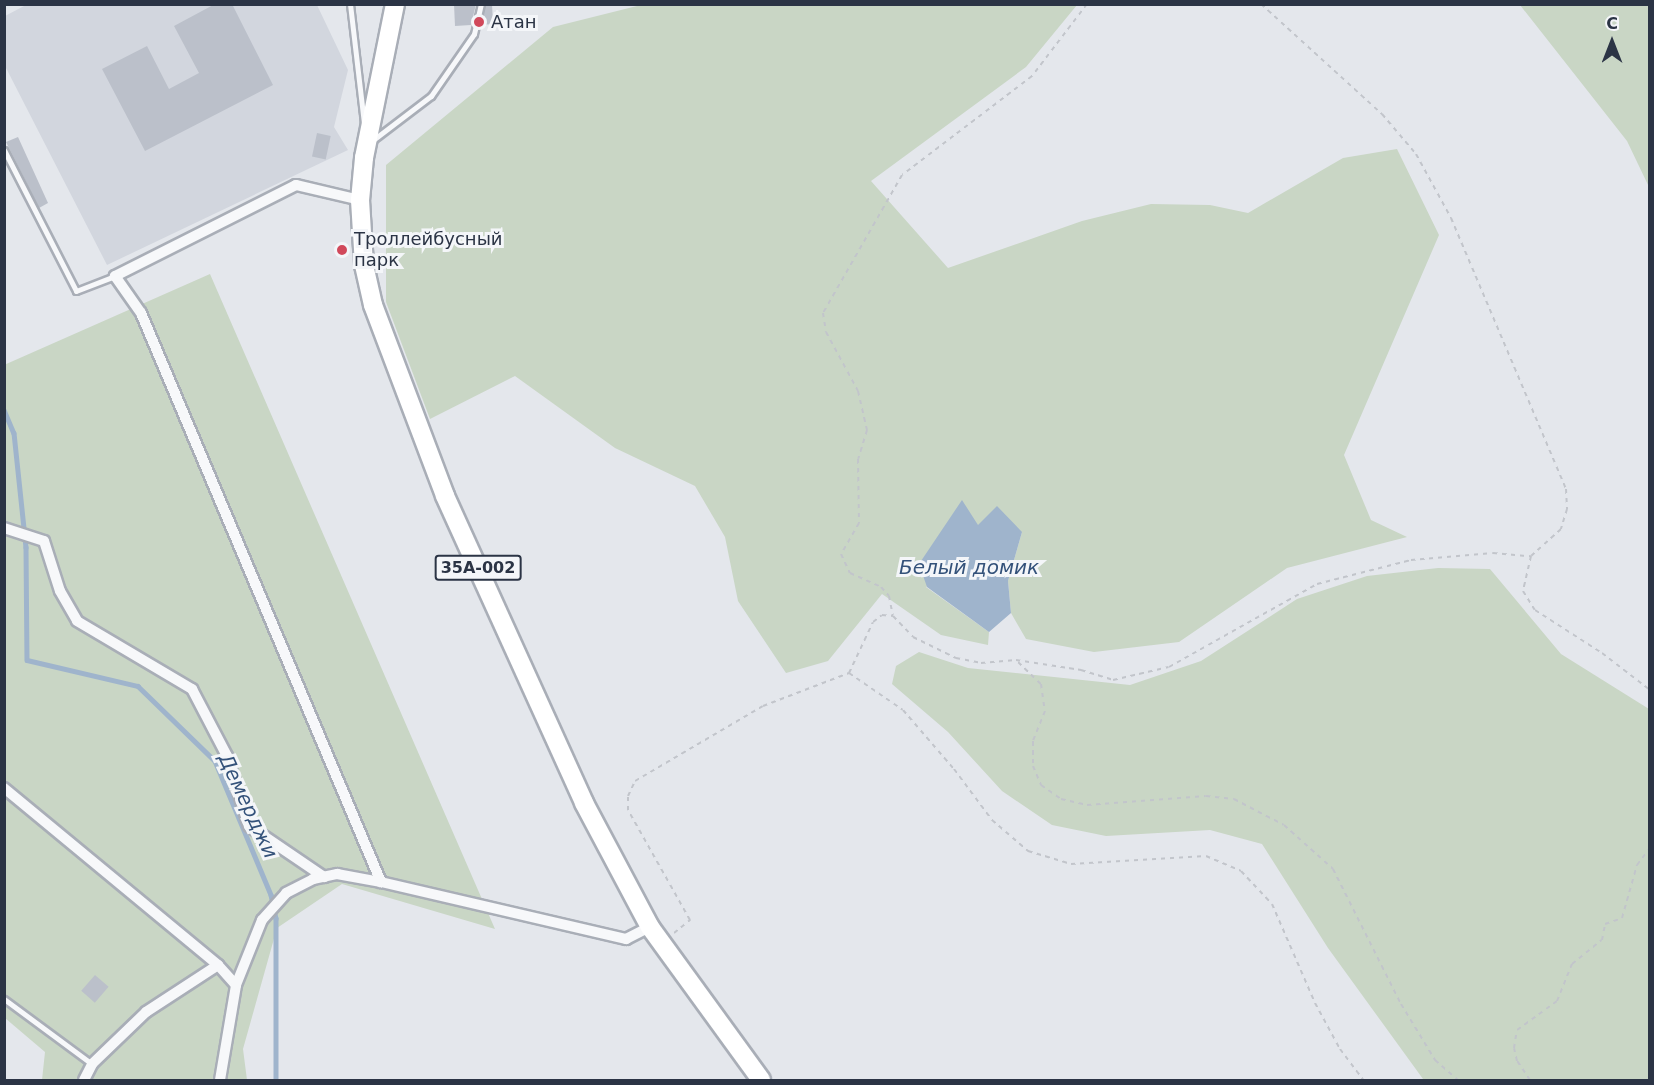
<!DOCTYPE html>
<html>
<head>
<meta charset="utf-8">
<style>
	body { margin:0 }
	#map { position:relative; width:1654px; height:1085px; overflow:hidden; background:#e4e7ec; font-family:"DejaVu Sans",sans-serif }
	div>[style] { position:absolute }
	.built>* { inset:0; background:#d2d6de }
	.green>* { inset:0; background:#c9d6c5 }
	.water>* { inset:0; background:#9fb4cc }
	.stream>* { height:4.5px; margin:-2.25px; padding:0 2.25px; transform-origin:2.25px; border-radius:2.25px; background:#9fb4cc }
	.building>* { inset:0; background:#bbc0ca; transform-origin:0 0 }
	.path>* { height:2px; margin-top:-1px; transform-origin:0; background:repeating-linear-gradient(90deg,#c2c5cb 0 4.5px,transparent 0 9px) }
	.roads { filter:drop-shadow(2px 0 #a9aeb7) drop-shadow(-2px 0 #a9aeb7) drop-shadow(0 2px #a9aeb7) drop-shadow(0 -2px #a9aeb7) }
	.service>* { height:5px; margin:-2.5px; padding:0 2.5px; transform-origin:2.5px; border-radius:2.5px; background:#f7f8fa }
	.minor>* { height:10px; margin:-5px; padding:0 5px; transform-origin:5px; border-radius:5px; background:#f7f8fa }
	.trunk>* { height:18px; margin:-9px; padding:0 9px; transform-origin:9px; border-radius:9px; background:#fff }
	.dots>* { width:16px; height:16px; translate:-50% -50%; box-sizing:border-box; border:3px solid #f4f6f9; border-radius:50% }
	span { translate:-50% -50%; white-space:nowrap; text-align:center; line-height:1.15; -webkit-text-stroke:6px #f4f6f9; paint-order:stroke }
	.shield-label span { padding:2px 4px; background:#f4f6f9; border:2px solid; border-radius:4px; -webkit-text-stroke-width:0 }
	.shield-label { font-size:16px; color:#2b3445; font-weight:700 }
	.poi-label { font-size:18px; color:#2b3445 }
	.left { translate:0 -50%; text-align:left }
	.water-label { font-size:20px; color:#34527a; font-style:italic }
	.frame { position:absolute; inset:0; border:6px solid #2b3445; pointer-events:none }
	.north { position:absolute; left:1582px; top:12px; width:60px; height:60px; -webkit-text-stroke:4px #f4f6f9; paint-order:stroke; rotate:0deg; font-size:16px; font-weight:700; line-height:24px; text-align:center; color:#2b3445 }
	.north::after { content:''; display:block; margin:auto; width:21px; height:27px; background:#2b3445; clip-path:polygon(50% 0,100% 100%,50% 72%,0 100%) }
</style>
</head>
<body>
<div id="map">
	<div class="built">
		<div style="clip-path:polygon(26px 5px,317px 5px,348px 70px,334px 127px,348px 150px,107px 265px,5px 66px,5px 16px)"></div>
	</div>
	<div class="green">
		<div style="clip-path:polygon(641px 5px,1077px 5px,1026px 67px,871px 181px,948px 268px,1082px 221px,1151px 204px,1210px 205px,1248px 213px,1343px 158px,1397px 149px,1439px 235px,1344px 455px,1371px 520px,1407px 537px,1287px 568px,1179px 642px,1094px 652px,1026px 639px,1011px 613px,1008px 581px,1022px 532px,926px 587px,989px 632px,988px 645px,941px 635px,882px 594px,828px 661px,786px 673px,738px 601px,725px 537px,695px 486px,615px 448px,515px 376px,430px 419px,386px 302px,386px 165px,553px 27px)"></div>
		<div style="clip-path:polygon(1520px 5px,1649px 5px,1649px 187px,1627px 141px)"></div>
		<div style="clip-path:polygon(210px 274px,495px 929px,342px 884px,277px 928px,243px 1049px,247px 1080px,42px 1080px,45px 1052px,5px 1018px,4px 365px)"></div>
		<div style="clip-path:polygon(1438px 568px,1490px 569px,1561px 654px,1649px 709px,1649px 1080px,1423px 1079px,1328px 948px,1262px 844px,1210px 830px,1106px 836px,1052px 825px,1002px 791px,948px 732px,892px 684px,896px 666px,919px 652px,968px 668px,1130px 685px,1201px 661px,1297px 599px,1367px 576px)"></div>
	</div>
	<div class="water">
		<div style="clip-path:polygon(962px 500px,978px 525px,997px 506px,1022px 532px,1008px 581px,1011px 613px,989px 632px,927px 587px,919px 564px)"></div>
	</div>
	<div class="stream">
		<div style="left:4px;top:410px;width:25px;rotate:67deg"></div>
		<div style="left:14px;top:433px;width:115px;rotate:84deg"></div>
		<div style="left:26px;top:547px;width:113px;rotate:89.5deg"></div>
		<div style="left:27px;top:660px;width:114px;rotate:13.2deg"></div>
		<div style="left:138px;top:686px;width:107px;rotate:44.2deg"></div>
		<div style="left:215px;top:761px;width:145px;rotate:67.3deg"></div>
		<div style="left:271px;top:895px;width:24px;rotate:78deg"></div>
		<div style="left:276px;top:918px;width:162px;rotate:90deg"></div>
	</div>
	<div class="building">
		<div style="clip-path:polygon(215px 4px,232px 4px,273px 85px,145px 151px,102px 69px,147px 46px,169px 89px,199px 73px,174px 26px)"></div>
		<div style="clip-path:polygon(454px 4px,476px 4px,471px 25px,455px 26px)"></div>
		<div style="clip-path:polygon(486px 4px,492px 4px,493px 24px,481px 25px)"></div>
		<div style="left:317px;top:133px;width:14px;height:24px;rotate:12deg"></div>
		<div style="clip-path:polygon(18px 137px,48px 203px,39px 208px,6px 142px)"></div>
		<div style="left:95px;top:975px;width:18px;height:21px;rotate:41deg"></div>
	</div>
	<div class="path">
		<div style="left:1087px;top:4px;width:91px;rotate:127.4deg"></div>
		<div style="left:1032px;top:76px;width:163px;rotate:142.7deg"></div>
		<div style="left:902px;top:175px;width:159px;rotate:119.8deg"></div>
		<div style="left:823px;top:313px;width:19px;rotate:81deg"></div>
		<div style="left:826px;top:332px;width:67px;rotate:61.5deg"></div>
		<div style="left:858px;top:391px;width:40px;rotate:77deg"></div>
		<div style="left:867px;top:430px;width:30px;rotate:107deg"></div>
		<div style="left:858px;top:459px;width:64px;rotate:89.1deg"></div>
		<div style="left:859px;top:523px;width:36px;rotate:120deg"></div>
		<div style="left:841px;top:554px;width:21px;rotate:65deg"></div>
		<div style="left:850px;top:573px;width:34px;rotate:24deg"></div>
		<div style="left:881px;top:587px;width:12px;rotate:48deg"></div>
		<div style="left:889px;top:596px;width:20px;rotate:79deg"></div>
		<div style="left:893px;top:616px;width:29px;rotate:46deg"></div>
		<div style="left:913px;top:637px;width:48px;rotate:26deg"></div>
		<div style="left:956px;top:658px;width:25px;rotate:11deg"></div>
		<div style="left:981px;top:663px;width:35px;rotate:-5deg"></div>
		<div style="left:1016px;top:660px;width:66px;rotate:8.7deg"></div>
		<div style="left:1081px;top:670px;width:34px;rotate:17deg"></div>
		<div style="left:1113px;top:680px;width:57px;rotate:-13.1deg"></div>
		<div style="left:1169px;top:667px;width:170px;rotate:-29.3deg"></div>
		<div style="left:1317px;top:584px;width:97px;rotate:-14.3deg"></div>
		<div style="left:1411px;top:560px;width:82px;rotate:-4.9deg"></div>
		<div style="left:1493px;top:553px;width:38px;rotate:5deg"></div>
		<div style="left:1261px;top:4px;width:164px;rotate:42.3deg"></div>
		<div style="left:1382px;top:114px;width:52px;rotate:49.6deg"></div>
		<div style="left:1416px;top:154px;width:73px;rotate:61.3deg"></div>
		<div style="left:1451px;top:218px;width:294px;rotate:67deg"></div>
		<div style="left:1566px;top:489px;width:20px;rotate:87deg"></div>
		<div style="left:1567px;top:509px;width:21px;rotate:107deg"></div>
		<div style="left:1561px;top:529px;width:40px;rotate:138deg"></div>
		<div style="left:1531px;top:556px;width:36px;rotate:103deg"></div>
		<div style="left:1523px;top:591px;width:22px;rotate:58deg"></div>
		<div style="left:1535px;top:610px;width:80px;rotate:32.7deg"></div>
		<div style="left:1602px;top:653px;width:61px;rotate:37.6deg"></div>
		<div style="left:1018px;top:662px;width:32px;rotate:44deg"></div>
		<div style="left:1041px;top:684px;width:27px;rotate:82deg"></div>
		<div style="left:1045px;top:711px;width:32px;rotate:112deg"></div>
		<div style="left:1033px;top:741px;width:25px;rotate:90deg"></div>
		<div style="left:1033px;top:766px;width:21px;rotate:67deg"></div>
		<div style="left:1041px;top:785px;width:24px;rotate:35deg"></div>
		<div style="left:1061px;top:799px;width:27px;rotate:13deg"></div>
		<div style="left:1087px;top:805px;width:119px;rotate:-4.3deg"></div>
		<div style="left:1206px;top:796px;width:28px;rotate:6deg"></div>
		<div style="left:1234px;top:799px;width:56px;rotate:27.5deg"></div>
		<div style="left:1284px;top:825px;width:66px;rotate:41.9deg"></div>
		<div style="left:1333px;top:869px;width:151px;rotate:63.3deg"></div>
		<div style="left:1401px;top:1004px;width:66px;rotate:58.7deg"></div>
		<div style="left:1435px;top:1060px;width:30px;rotate:41deg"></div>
		<div style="left:849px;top:673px;width:65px;rotate:34.4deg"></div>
		<div style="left:903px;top:710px;width:78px;rotate:49.2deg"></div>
		<div style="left:954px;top:769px;width:64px;rotate:53.3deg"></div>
		<div style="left:992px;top:820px;width:48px;rotate:40.7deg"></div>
		<div style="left:1028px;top:851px;width:45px;rotate:16.8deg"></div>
		<div style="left:1071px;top:864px;width:135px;rotate:-3.4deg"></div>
		<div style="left:1206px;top:856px;width:38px;rotate:23deg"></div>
		<div style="left:1241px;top:871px;width:45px;rotate:46.8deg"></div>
		<div style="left:1272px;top:904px;width:108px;rotate:66.5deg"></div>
		<div style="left:1315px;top:1003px;width:52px;rotate:61.5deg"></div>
		<div style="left:1340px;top:1049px;width:39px;rotate:53deg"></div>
		<div style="left:674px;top:933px;width:21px;rotate:-39deg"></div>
		<div style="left:690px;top:920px;width:126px;rotate:-119.4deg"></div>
		<div style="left:628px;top:810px;width:14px;rotate:-90deg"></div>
		<div style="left:628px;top:796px;width:17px;rotate:-65deg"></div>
		<div style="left:635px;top:781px;width:148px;rotate:-30.4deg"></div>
		<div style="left:763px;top:706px;width:92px;rotate:-21deg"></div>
		<div style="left:849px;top:673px;width:56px;rotate:-64.8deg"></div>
		<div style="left:873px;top:622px;width:11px;rotate:-38deg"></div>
		<div style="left:882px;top:615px;width:11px;rotate:5deg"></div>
		<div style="left:1530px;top:1080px;width:23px;rotate:-124deg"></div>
		<div style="left:1517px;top:1061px;width:13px;rotate:-103deg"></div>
		<div style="left:1514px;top:1048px;width:18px;rotate:-81deg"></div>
		<div style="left:1517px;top:1030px;width:49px;rotate:-35.9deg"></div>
		<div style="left:1557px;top:1001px;width:40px;rotate:-68deg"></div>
		<div style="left:1572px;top:964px;width:38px;rotate:-39deg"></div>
		<div style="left:1602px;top:940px;width:16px;rotate:-79deg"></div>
		<div style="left:1605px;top:924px;width:18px;rotate:-19deg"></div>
		<div style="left:1622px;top:918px;width:55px;rotate:-74.2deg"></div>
		<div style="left:1637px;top:865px;width:21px;rotate:-53deg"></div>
	</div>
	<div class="roads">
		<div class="service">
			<div style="left:350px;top:4px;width:121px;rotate:83.3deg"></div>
			<div style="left:373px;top:140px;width:73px;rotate:-37.2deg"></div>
			<div style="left:431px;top:96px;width:75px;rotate:-55.3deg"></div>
			<div style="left:474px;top:34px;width:31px;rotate:-77deg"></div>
			<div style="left:4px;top:150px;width:158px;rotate:62.9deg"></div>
			<div style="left:76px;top:291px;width:42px;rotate:-21deg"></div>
			<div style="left:4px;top:999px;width:109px;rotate:36.5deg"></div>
		</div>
		<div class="minor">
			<div style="left:360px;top:200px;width:66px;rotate:-166.8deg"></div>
			<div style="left:296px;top:185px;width:203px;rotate:153.3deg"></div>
			<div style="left:115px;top:276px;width:45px;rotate:54.9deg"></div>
			<div style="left:141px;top:313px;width:618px;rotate:67.13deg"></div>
			<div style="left:4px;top:528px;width:42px;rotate:18deg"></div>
			<div style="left:44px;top:541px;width:52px;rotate:72.3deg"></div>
			<div style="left:60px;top:591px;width:34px;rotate:60deg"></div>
			<div style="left:77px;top:621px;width:134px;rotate:30.6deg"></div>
			<div style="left:192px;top:689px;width:76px;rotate:62.4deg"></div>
			<div style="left:227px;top:756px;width:73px;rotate:72.6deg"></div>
			<div style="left:249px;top:826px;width:91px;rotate:34.2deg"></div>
			<div style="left:4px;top:788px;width:278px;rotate:39.6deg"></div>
			<div style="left:218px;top:965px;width:27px;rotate:48deg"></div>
			<div style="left:84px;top:1080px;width:18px;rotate:-63deg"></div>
			<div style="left:92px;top:1064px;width:75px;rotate:-43.9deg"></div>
			<div style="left:146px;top:1012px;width:86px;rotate:-33.1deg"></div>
			<div style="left:220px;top:1080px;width:96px;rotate:-80.4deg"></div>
			<div style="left:236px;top:985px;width:70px;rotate:-68.2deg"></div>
			<div style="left:262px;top:920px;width:36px;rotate:-48deg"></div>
			<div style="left:286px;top:893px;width:30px;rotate:-27deg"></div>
			<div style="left:313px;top:879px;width:25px;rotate:-12deg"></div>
			<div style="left:337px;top:874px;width:45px;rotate:10.3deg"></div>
			<div style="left:381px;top:882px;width:252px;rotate:13.1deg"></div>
			<div style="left:626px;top:939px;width:27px;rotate:-27deg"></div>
		</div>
		<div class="trunk">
			<div style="left:395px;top:4px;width:157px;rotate:101.4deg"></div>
			<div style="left:364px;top:158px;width:42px;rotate:95.4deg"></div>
			<div style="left:360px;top:200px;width:65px;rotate:86.5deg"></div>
			<div style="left:364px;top:265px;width:41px;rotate:77.3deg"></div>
			<div style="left:373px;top:305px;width:204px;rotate:69.3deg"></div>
			<div style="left:445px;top:496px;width:337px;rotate:65.6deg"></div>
			<div style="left:584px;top:803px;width:140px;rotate:62deg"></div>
			<div style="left:650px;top:927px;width:189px;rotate:54deg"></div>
		</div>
	</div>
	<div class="dots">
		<div style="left:479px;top:22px;background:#d1495b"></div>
		<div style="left:342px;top:250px;background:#d1495b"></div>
	</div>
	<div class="shield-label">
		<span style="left:478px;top:568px">35А-002</span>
	</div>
	<div class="poi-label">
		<span class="left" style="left:491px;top:22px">Атан</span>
		<span class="left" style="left:354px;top:250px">Троллейбусный<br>парк</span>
	</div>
	<div class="water-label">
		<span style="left:969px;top:567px">Белый домик</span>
		<span style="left:248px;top:806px;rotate:65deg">Демерджи</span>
	</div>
	<div class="frame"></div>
	<div class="north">С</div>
</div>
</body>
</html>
